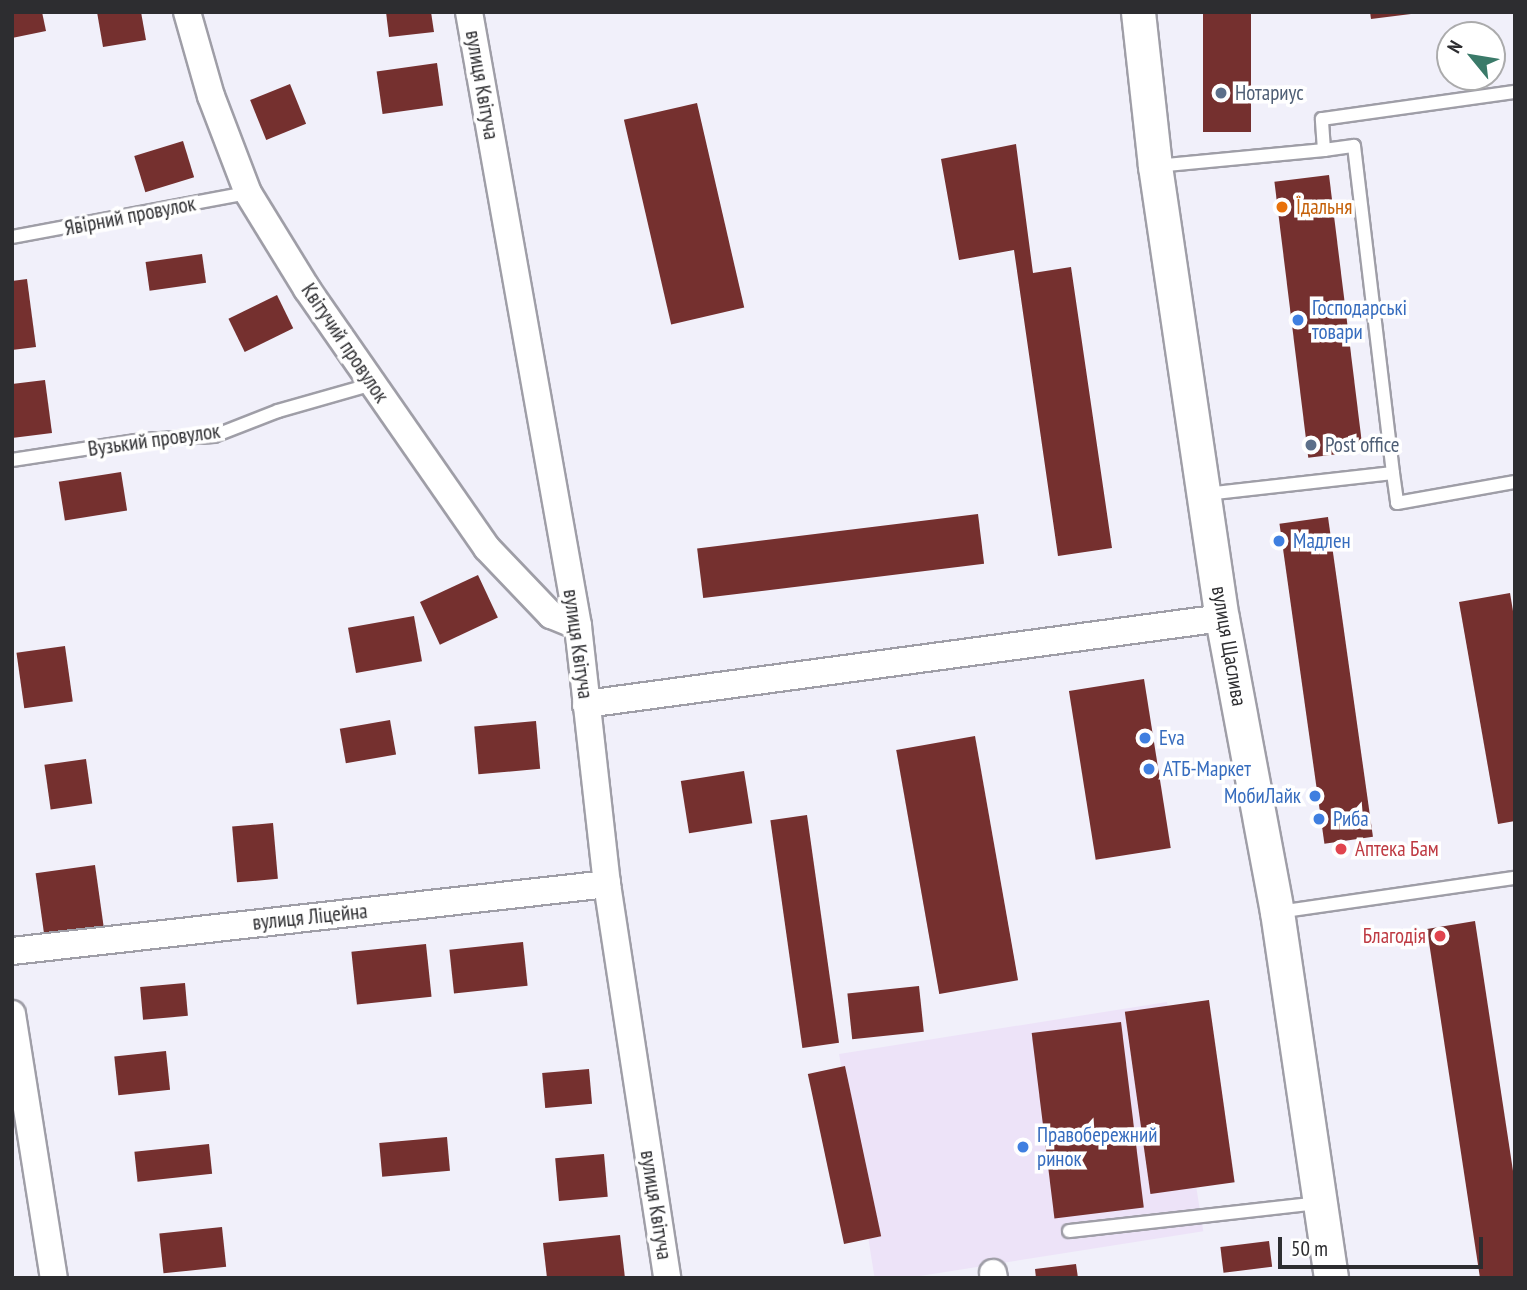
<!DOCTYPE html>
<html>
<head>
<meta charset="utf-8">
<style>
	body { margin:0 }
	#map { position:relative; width:1527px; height:1290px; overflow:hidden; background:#f1f0fa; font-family:"PT Sans Narrow",sans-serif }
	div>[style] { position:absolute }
	.commercial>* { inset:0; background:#ede3f8; transform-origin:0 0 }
	.building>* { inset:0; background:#75302f; transform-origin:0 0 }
	.roads { filter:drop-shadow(2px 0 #9f9ea7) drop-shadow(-2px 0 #9f9ea7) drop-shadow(0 2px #9f9ea7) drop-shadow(0 -2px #9f9ea7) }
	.service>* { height:12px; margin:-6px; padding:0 6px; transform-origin:6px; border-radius:6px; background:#fff }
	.minor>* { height:26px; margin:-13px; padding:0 13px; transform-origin:13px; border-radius:13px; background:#fff }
	.tertiary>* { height:33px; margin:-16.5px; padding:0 16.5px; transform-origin:16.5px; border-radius:16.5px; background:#fff }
	.dots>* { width:19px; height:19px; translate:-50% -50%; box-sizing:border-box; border:4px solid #fff; border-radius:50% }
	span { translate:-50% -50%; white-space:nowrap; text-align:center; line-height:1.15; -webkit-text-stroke:7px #fff; paint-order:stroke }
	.street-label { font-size:21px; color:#2d2d30 }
	.service-label { font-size:21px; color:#4e5e75 }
	.left { translate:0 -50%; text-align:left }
	.food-label { font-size:21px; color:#c56008 }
	.shop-label { font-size:21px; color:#366cbe }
	.right { translate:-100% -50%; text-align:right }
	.health-label { font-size:21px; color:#be3a42 }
	.frame { position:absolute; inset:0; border:14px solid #2d2d30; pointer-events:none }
	.north { position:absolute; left:1436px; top:21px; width:70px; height:70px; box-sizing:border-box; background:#fff; border:2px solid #ababac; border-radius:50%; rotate:300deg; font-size:19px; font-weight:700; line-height:28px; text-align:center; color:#2d2d30 }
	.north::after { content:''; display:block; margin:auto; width:24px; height:32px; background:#3a7a69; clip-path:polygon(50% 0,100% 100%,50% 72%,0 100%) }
	.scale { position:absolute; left:1278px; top:1237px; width:205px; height:32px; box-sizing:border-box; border:4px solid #2d2d30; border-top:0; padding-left:9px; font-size:21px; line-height:24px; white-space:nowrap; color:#2d2d30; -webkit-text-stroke:5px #fff; paint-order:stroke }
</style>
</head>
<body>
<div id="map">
	<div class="commercial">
		<div style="left:1167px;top:1002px;width:232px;height:332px;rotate:81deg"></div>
	</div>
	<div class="building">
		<div style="clip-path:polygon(12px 12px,42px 12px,46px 31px,12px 38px)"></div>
		<div style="clip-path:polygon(97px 12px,141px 12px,146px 40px,103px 47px)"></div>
		<div style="clip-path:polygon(386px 12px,431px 12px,434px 32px,389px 37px)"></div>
		<div style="left:1203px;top:12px;width:48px;height:120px"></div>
		<div style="clip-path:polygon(1370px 12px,1411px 12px,1411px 14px,1371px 19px)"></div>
		<div style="left:437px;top:63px;width:43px;height:61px;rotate:82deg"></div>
		<div style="left:290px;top:84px;width:43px;height:43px;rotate:68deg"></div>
		<div style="left:697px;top:103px;width:210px;height:75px;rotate:77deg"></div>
		<div style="left:183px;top:141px;width:38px;height:51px;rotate:73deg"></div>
		<div style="clip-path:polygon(1016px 144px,1033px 273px,1071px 267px,1112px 548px,1058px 556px,1014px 250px,959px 260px,941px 159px)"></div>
		<div style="left:1329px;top:175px;width:278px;height:55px;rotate:83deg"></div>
		<div style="left:202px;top:254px;width:29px;height:57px;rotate:82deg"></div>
		<div style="clip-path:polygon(27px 279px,36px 347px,12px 350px,12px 281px)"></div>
		<div style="left:277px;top:295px;width:37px;height:54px;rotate:64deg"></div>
		<div style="clip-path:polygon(45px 380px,52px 433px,12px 438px,12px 384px)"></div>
		<div style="left:121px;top:472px;width:39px;height:63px;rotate:81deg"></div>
		<div style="left:978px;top:514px;width:50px;height:283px;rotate:83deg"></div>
		<div style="left:1328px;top:517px;width:323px;height:49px;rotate:82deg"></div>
		<div style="left:478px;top:575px;width:47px;height:64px;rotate:65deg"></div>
		<div style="clip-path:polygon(1510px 593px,1515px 623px,1515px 821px,1498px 824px,1459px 602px)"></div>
		<div style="left:414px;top:616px;width:46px;height:67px;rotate:80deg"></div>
		<div style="left:65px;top:646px;width:56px;height:49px;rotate:82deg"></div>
		<div style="left:1144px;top:679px;width:171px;height:76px;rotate:81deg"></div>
		<div style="left:390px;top:720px;width:35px;height:51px;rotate:80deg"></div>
		<div style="left:536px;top:721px;width:48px;height:62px;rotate:85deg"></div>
		<div style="left:975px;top:736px;width:248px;height:80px;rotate:80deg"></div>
		<div style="left:86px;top:759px;width:45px;height:42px;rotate:82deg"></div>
		<div style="left:744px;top:771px;width:53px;height:64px;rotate:81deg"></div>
		<div style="left:807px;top:815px;width:230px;height:37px;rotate:82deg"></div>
		<div style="left:273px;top:823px;width:56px;height:41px;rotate:85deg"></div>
		<div style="left:95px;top:865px;width:69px;height:60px;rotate:82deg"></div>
		<div style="clip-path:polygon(1475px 921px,1515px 1184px,1515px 1278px,1480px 1278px,1427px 929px)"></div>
		<div style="left:523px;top:942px;width:44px;height:74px;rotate:84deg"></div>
		<div style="left:426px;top:944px;width:53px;height:75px;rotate:84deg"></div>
		<div style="left:185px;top:983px;width:33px;height:45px;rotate:85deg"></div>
		<div style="left:919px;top:986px;width:46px;height:72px;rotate:84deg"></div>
		<div style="left:1209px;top:1000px;width:184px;height:85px;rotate:82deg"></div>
		<div style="left:1121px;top:1022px;width:187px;height:90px;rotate:83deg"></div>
		<div style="left:166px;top:1051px;width:39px;height:52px;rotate:84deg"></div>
		<div style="left:845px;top:1066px;width:174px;height:38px;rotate:78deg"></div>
		<div style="left:589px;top:1069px;width:35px;height:47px;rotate:85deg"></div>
		<div style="left:447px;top:1137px;width:34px;height:68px;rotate:85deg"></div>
		<div style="left:209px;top:1144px;width:30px;height:75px;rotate:84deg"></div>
		<div style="left:604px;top:1154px;width:43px;height:49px;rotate:85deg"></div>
		<div style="left:222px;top:1227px;width:40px;height:63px;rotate:84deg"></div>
		<div style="clip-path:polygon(620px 1235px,625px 1278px,547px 1278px,543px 1243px)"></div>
		<div style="left:1269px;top:1241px;width:26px;height:49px;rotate:83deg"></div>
		<div style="clip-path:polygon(1076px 1264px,1078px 1278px,1036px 1278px,1035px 1269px)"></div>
	</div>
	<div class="roads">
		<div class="service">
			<div style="left:1324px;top:150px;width:30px;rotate:-8deg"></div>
			<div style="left:1354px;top:146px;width:329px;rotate:83.2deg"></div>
			<div style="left:1156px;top:166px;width:169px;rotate:-5.4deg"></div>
			<div style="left:1324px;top:150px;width:31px;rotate:-94deg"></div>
			<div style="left:1322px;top:119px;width:195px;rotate:-8deg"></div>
			<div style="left:12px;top:237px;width:240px;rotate:-10.6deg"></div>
			<div style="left:12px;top:460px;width:132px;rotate:-8.7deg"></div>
			<div style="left:142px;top:440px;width:72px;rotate:-3.2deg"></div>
			<div style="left:214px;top:436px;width:69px;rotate:-21.3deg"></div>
			<div style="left:278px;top:411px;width:99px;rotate:-15.9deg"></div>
			<div style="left:1206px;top:494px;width:188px;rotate:-6.4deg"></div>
			<div style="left:1393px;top:473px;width:30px;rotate:82deg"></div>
			<div style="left:1397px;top:503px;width:120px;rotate:-10.1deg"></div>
			<div style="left:1278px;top:912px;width:239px;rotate:-8.2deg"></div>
			<div style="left:1069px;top:1231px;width:253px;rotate:-6.4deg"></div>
		</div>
		<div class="minor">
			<div style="left:187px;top:12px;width:87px;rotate:74.1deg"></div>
			<div style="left:211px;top:96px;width:104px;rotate:69.1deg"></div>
			<div style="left:248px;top:193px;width:113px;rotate:58.4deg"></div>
			<div style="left:307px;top:289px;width:315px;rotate:55.2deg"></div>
			<div style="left:487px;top:548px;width:93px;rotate:46.3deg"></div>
			<div style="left:551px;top:615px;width:29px;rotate:22deg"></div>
			<div style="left:469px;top:12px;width:624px;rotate:79.93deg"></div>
			<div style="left:578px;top:626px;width:260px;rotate:83.6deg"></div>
			<div style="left:607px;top:884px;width:399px;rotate:81.3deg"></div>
			<div style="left:586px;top:704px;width:642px;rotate:-7.7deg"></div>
			<div style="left:12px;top:951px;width:599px;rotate:-6.42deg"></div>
			<div style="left:12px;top:1014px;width:267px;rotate:81deg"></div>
			<div style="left:993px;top:1273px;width:5px;rotate:79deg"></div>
		</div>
		<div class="tertiary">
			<div style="left:1138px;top:12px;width:155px;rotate:83.7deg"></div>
			<div style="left:1155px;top:166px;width:457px;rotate:81.6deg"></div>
			<div style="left:1222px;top:618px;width:299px;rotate:79.4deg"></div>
			<div style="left:1277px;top:912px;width:370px;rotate:81.6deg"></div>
		</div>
	</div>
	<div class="dots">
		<div style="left:1221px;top:93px;background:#5c6f8a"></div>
		<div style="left:1282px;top:207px;background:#e8710a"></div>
		<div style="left:1298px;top:320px;background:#3f7fe0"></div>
		<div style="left:1311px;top:445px;background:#5c6f8a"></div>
		<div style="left:1279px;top:541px;background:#3f7fe0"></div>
		<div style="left:1145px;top:738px;background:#3f7fe0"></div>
		<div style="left:1149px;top:769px;background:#3f7fe0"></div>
		<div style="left:1315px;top:796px;background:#3f7fe0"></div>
		<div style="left:1319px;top:819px;background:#3f7fe0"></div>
		<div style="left:1341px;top:849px;background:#e0444e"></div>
		<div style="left:1440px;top:936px;background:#e0444e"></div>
		<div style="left:1023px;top:1147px;background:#3f7fe0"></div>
	</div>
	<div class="street-label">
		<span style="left:482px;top:85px;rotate:80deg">вулиця Квітуча</span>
		<span style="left:130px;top:216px;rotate:-11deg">Явірний провулок</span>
		<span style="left:345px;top:343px;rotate:56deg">Квітучий провулок</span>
		<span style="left:154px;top:440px;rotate:-8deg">Вузький провулок</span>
		<span style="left:578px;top:644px;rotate:82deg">вулиця Квітуча</span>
		<span style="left:1229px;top:646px;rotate:80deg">вулиця Щаслива</span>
		<span style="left:310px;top:917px;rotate:-6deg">вулиця Ліцейна</span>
		<span style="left:656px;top:1205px;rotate:81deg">вулиця Квітуча</span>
	</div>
	<div class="service-label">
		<span class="left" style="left:1235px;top:93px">Нотариус</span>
		<span class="left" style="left:1325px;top:445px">Post office</span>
	</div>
	<div class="food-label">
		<span class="left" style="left:1296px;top:207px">Їдальня</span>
	</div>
	<div class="shop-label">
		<span class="left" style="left:1312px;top:320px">Господарські<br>товари</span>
		<span class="left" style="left:1293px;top:541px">Мадлен</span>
		<span class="left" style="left:1159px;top:738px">Eva</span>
		<span class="left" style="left:1163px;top:769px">АТБ-Маркет</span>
		<span class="right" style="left:1301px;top:796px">МобиЛайк</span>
		<span class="left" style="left:1333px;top:819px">Риба</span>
		<span class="left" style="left:1037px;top:1147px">Правобережний<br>ринок</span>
	</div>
	<div class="health-label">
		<span class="left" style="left:1355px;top:849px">Аптека Бам</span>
		<span class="right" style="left:1426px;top:936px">Благодія</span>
	</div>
	<div class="frame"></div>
	<div class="north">N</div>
	<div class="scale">50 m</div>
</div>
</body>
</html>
